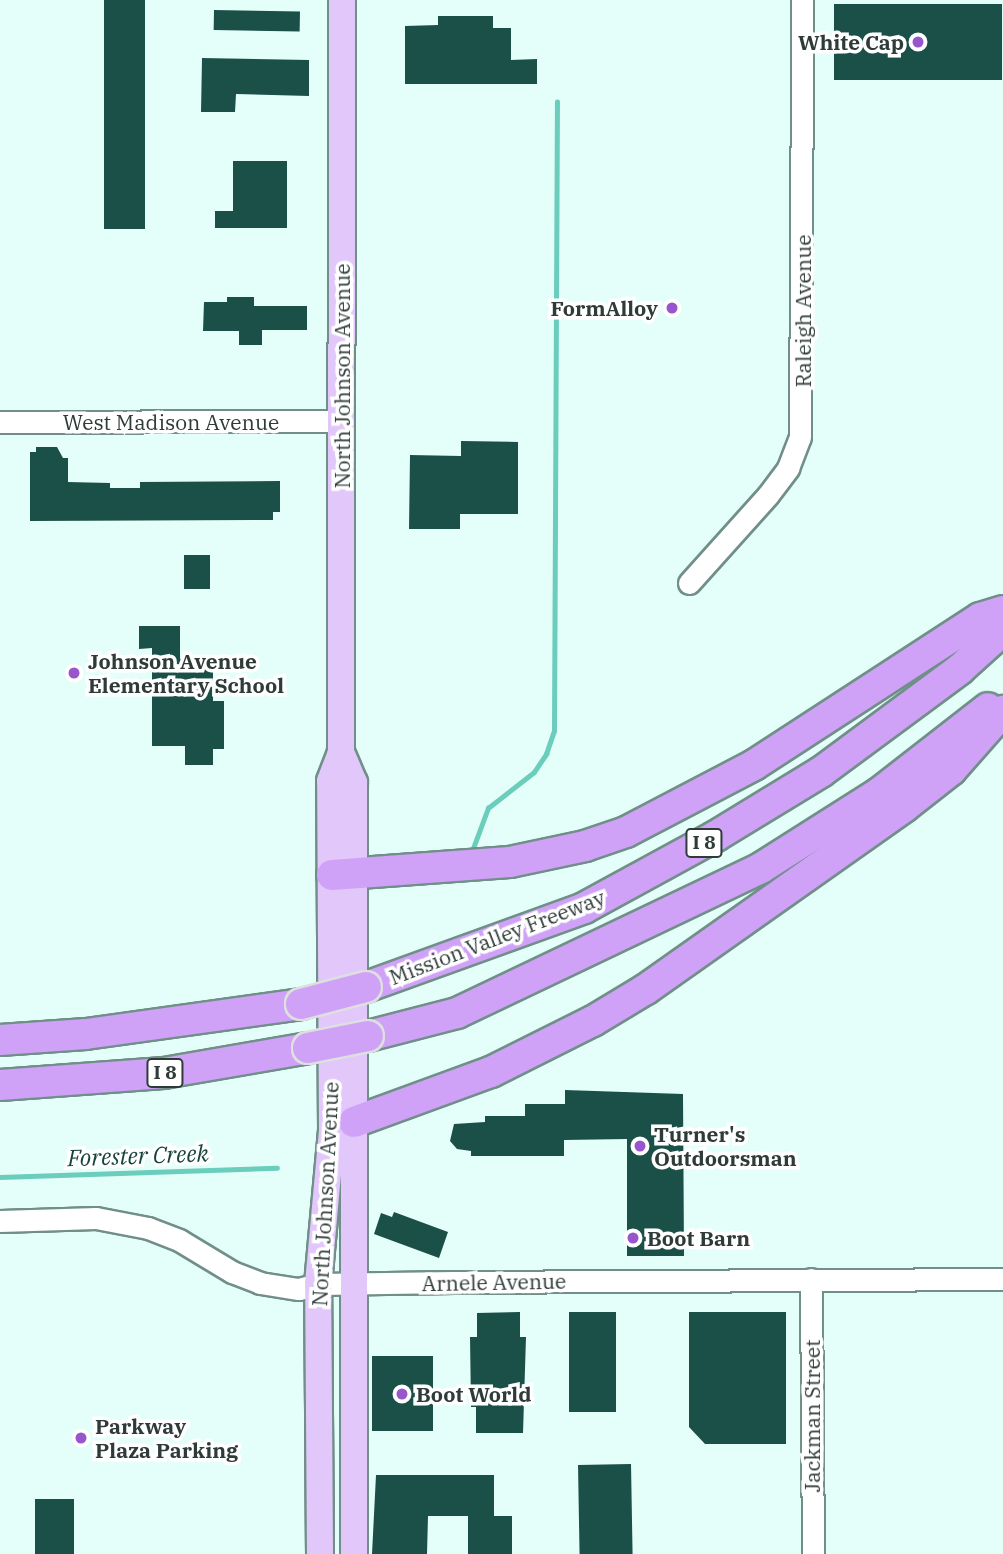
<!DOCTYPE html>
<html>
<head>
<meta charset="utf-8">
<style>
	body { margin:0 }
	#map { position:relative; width:1003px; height:1554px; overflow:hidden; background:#e4fef9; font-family:"IBM Plex Serif",serif }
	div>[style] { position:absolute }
	.stream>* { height:4.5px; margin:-2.25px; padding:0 2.25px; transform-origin:2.25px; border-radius:2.25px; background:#6bcdbc }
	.building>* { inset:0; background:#1b5048; transform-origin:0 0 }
	.roads { filter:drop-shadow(2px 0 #718f89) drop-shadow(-2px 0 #718f89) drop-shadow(0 2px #718f89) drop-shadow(0 -2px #718f89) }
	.minor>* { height:21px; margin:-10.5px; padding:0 10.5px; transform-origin:10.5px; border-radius:10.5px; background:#fff }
	.major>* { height:26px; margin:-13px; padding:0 13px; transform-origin:13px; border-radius:13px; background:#e2c7fb }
	.highway>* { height:30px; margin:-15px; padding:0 15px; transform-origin:15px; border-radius:15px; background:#cfa2f8 }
	.bridges { filter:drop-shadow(2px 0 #dee0df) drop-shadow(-2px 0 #dee0df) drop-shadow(0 2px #dee0df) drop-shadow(0 -2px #dee0df) }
	.highway-bridge>* { height:30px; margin:-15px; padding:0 15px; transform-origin:15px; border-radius:15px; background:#cfa2f8 }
	.dots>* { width:19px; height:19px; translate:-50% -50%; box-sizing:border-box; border:4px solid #fff; border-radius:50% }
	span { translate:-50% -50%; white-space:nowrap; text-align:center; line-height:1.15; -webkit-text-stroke:7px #fff; paint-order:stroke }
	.shield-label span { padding:2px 5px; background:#fff; border:2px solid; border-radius:5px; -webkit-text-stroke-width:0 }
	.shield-label { font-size:19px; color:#2e3b38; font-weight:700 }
	.poi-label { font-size:21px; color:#2e3b38; font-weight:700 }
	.right { translate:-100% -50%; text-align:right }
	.left { translate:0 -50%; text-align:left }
	.street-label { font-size:21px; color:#2e3b38 }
	.water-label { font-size:23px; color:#16433c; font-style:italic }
</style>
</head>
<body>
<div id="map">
	<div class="stream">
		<div style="left:472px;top:851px;width:46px;rotate:-69.6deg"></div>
		<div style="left:488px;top:808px;width:58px;rotate:-38deg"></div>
		<div style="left:534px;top:772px;width:22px;rotate:-56deg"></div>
		<div style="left:546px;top:754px;width:24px;rotate:-71deg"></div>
		<div style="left:554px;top:731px;width:629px;rotate:-89.73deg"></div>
		<div style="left:0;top:1177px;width:277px;rotate:-1.9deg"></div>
	</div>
	<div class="building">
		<div style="left:104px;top:0;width:41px;height:229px"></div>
		<div style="left:834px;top:4px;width:168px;height:76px"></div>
		<div style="left:214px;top:10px;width:86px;height:20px;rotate:1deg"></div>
		<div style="clip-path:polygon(438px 16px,493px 16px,493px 28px,511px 28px,511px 60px,537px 59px,537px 84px,405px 84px,405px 26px,438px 25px)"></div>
		<div style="clip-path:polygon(202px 58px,309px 60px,309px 96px,236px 94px,235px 112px,201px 112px)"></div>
		<div style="clip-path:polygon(233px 161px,287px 161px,287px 228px,215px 228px,215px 211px,233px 211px)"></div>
		<div style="clip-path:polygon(227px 297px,254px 297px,254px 306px,307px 306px,307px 330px,262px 330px,262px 345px,239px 345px,239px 331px,203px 331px,204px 302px,227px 302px)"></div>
		<div style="clip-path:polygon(461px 441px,518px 442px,518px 514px,460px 514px,460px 529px,409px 529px,410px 455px,461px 456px)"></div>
		<div style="clip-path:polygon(36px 447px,57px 447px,63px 458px,68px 458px,68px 482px,110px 483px,110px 488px,140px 488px,140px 482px,280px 481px,280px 512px,273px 512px,273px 520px,30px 521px,30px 452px,36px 452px)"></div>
		<div style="left:210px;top:555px;width:34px;height:26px;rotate:90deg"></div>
		<div style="clip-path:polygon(139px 626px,180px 626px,180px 659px,213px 659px,213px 701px,224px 701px,224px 749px,213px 749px,213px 765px,185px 765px,185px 746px,152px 746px,152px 648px,139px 649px)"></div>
		<div style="clip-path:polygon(565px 1090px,683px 1094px,684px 1256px,627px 1256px,627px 1139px,564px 1140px,564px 1156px,471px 1156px,471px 1151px,457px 1149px,450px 1141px,454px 1124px,485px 1122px,485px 1116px,525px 1116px,525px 1104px,565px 1104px)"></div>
		<div style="clip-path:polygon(394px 1212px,448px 1232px,439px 1258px,374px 1234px,381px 1213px,392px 1217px)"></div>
		<div style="clip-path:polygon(520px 1312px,520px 1337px,526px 1337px,523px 1433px,476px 1433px,476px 1407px,471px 1407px,470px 1337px,477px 1337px,477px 1313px)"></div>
		<div style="left:569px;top:1312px;width:47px;height:100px"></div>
		<div style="clip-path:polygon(689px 1312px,786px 1312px,786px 1444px,705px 1444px,689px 1427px)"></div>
		<div style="left:372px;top:1356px;width:61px;height:75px"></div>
		<div style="left:631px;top:1464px;width:90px;height:53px;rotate:89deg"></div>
		<div style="clip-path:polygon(376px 1475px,494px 1475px,494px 1516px,512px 1516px,512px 1554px,468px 1554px,468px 1516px,428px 1516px,427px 1554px,372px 1554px)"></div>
		<div style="left:74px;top:1499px;width:55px;height:39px;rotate:90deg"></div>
	</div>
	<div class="roads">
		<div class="minor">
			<div style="left:0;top:422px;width:342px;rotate:-0.2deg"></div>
			<div style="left:689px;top:583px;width:118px;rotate:-48.1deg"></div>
			<div style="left:768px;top:495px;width:34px;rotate:-53deg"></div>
			<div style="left:788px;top:468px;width:33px;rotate:-69deg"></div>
			<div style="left:800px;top:437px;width:437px;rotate:-89.7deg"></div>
			<div style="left:0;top:1221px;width:96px;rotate:-1.8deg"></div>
			<div style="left:96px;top:1218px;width:53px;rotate:10.9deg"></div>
			<div style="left:148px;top:1228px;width:33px;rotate:21deg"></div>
			<div style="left:179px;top:1240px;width:62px;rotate:31.1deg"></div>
			<div style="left:232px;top:1272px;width:30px;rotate:21deg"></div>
			<div style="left:260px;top:1283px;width:39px;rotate:9deg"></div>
			<div style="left:299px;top:1289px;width:20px;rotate:-15deg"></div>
			<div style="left:318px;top:1284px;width:136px;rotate:-0.8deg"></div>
			<div style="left:454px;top:1282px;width:549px;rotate:-0.31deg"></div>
			<div style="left:811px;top:1279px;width:275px;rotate:89.6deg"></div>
		</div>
		<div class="major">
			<div style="left:342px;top:0;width:752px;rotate:90.08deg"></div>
			<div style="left:341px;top:752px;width:33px;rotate:67deg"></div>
			<div style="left:354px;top:782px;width:772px;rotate:90deg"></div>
			<div style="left:320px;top:1554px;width:270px;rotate:-90.4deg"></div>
			<div style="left:318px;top:1284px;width:155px;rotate:-84.8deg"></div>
			<div style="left:332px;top:1130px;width:349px;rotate:-90.3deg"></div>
			<div style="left:330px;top:781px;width:31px;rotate:-69deg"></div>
		</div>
		<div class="highway">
			<div style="left:332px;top:875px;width:178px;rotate:-4.2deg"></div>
			<div style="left:510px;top:862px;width:77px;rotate:-12deg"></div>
			<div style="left:585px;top:846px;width:43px;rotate:-18.9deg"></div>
			<div style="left:626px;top:832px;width:144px;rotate:-27.6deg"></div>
			<div style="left:754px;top:765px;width:270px;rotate:-33deg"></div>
			<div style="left:980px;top:618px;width:24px;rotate:-17deg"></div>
			<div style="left:366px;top:987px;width:232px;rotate:-19.9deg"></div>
			<div style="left:584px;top:908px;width:150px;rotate:-28.6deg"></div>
			<div style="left:716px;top:836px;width:123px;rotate:-31.4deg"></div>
			<div style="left:821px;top:772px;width:173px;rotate:-36.5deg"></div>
			<div style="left:960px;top:669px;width:58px;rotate:-42.2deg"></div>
			<div style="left:368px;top:1036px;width:92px;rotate:-14.5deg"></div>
			<div style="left:457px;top:1013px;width:337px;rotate:-25.5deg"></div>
			<div style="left:761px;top:868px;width:140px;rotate:-32.4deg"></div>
			<div style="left:879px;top:793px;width:138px;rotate:-37.9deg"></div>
			<div style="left:0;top:1040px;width:86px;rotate:-4deg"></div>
			<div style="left:86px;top:1034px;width:217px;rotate:-7.9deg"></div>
			<div style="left:0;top:1085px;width:164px;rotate:-4.2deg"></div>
			<div style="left:164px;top:1073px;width:146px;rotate:-9.8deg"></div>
			<div style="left:354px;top:1122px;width:146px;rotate:-20.1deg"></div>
			<div style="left:491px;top:1072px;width:114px;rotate:-26.6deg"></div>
			<div style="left:593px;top:1021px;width:62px;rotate:-31.1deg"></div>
			<div style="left:646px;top:989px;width:316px;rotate:-35.2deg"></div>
			<div style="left:904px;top:807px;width:60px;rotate:-38.2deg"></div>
			<div style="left:951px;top:770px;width:79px;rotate:-48.6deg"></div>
		</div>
	</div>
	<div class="bridges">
		<div class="highway-bridge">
			<div style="left:301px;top:1004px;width:67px;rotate:-14.7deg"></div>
			<div style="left:308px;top:1048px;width:61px;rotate:-11.3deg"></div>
		</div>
	</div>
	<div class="dots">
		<div style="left:918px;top:42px;background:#9856cc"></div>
		<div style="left:672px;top:308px;background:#9856cc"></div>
		<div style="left:74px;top:673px;background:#9856cc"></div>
		<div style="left:640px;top:1146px;background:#9856cc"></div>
		<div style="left:633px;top:1238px;background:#9856cc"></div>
		<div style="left:402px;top:1394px;background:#9856cc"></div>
		<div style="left:81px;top:1438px;background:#9856cc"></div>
	</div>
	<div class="shield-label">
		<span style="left:704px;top:843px">I 8</span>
		<span style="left:165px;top:1073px">I 8</span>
	</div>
	<div class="poi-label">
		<span class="right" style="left:904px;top:42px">White Cap</span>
		<span class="right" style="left:658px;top:308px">FormAlloy</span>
		<span class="left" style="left:88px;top:673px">Johnson Avenue<br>Elementary School</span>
		<span class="left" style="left:654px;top:1146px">Turner's<br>Outdoorsman</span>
		<span class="left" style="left:647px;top:1238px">Boot Barn</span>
		<span class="left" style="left:416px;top:1394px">Boot World</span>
		<span class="left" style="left:95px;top:1438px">Parkway<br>Plaza Parking</span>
	</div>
	<div class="street-label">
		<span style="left:803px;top:311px;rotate:-90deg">Raleigh Avenue</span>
		<span style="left:342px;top:376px;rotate:-90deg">North Johnson Avenue</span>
		<span style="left:171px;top:422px">West Madison Avenue</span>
		<span style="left:497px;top:937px;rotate:-21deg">Mission Valley Freeway</span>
		<span style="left:325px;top:1194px;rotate:-87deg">North Johnson Avenue</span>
		<span style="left:494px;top:1282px;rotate:-1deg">Arnele Avenue</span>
		<span style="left:812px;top:1416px;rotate:-90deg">Jackman Street</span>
	</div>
	<div class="water-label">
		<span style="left:138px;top:1155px;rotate:-2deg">Forester Creek</span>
	</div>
</div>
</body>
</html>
